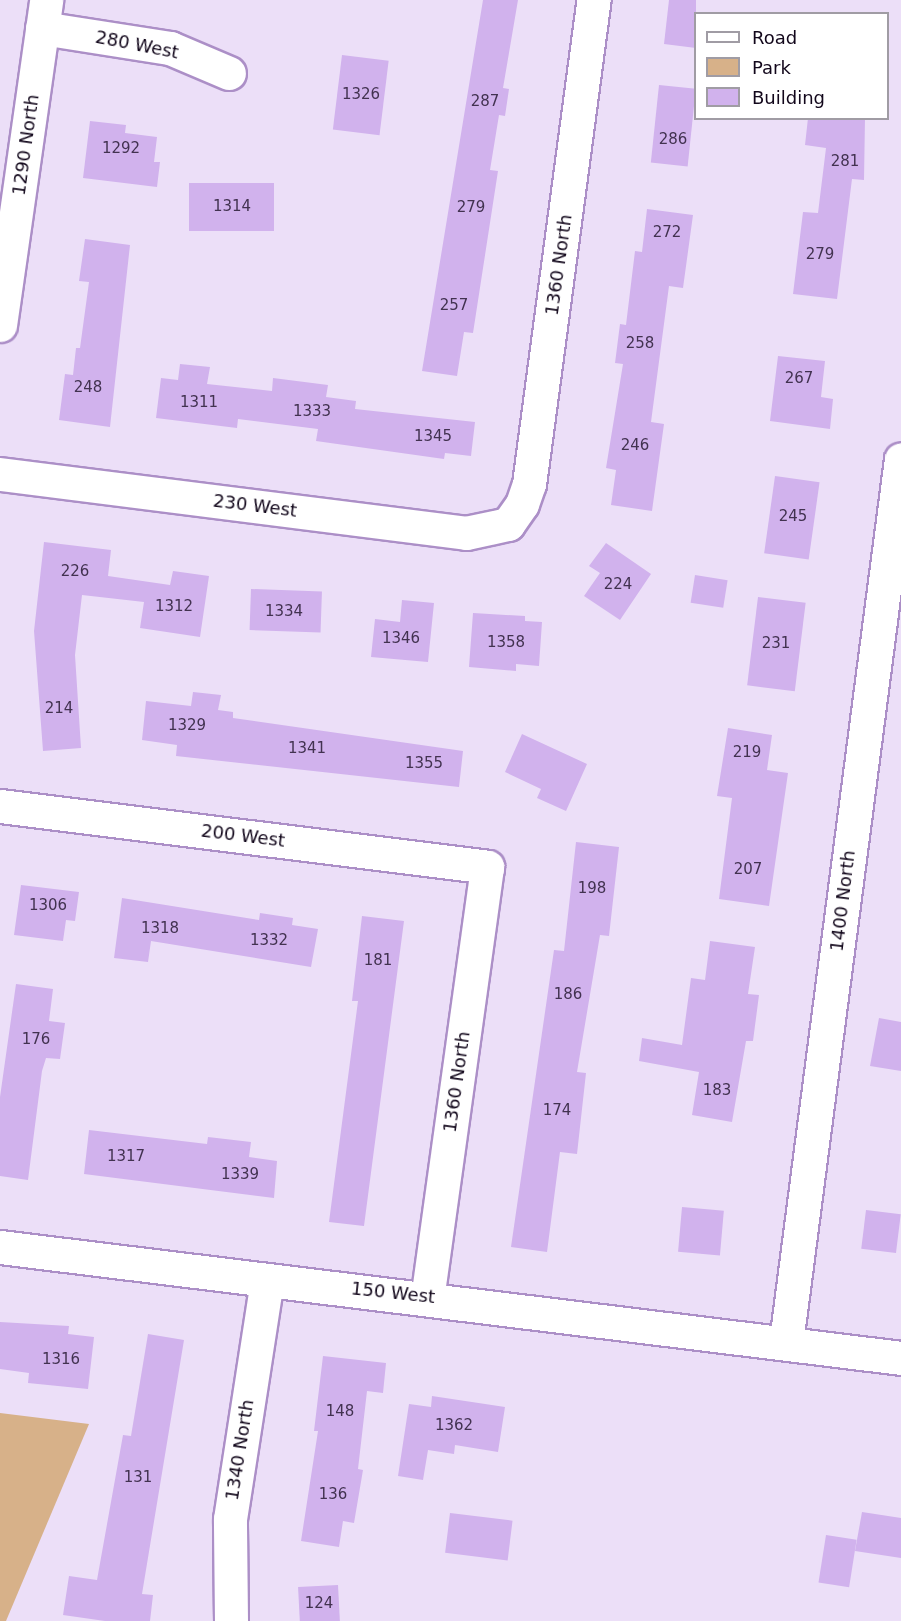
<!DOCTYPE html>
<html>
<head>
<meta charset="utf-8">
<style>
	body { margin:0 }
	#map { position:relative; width:901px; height:1621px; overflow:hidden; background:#ecdff8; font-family:"DejaVu Sans",sans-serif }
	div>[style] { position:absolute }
	.green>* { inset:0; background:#d7b189 }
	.building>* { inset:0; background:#d1b2ed; transform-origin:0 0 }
	.roads { filter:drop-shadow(2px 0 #ac8fc7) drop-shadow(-2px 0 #ac8fc7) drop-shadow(0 2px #ac8fc7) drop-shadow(0 -2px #ac8fc7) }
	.minor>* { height:33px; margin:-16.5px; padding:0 16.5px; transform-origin:16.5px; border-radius:16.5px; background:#fff }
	span { translate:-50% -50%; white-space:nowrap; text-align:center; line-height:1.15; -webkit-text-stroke:4.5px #fff; paint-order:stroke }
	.number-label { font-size:15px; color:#423250 }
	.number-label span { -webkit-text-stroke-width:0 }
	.street-label { font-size:18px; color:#12071b }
	.legend { position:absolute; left:694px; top:12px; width:195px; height:108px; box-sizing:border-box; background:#fff; border:2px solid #a09ca4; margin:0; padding:8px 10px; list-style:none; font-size:18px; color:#12071b }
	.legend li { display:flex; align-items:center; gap:12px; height:30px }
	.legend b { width:30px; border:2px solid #a09ca4 }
</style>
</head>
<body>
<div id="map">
	<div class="green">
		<div style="clip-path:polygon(0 1413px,89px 1424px,6px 1621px,0 1621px)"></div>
	</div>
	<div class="building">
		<div style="clip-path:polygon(483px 0,518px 0,503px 88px,509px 89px,505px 116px,499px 115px,490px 170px,498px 171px,473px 333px,464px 332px,457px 376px,422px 371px)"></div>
		<div style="clip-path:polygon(669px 0,696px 0,696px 48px,664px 44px)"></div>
		<div style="left:342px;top:55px;width:47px;height:75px;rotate:7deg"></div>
		<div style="left:659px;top:85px;width:37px;height:78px;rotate:6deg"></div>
		<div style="clip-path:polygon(808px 118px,865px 118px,864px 180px,852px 179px,837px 299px,793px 294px,803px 212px,818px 213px,826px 148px,805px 145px)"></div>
		<div style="clip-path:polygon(90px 121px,126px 125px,125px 133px,157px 137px,154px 162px,160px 162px,157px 187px,83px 178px)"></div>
		<div style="left:189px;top:183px;width:85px;height:48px"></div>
		<div style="clip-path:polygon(647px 209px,693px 215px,683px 288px,669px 286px,651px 422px,664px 424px,652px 511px,611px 505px,616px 470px,606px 468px,623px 364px,615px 363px,620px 324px,626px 325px,635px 251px,642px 252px)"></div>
		<div style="clip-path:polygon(85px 239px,130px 245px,110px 427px,59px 420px,65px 374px,73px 375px,76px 348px,80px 348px,89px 282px,79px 281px)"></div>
		<div style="clip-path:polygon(778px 356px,825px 361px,821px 397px,833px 399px,830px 429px,770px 421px)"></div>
		<div style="clip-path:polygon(180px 364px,210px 367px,207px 384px,272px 391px,273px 378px,328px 385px,326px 397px,356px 401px,355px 409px,475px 422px,471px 456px,445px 453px,444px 459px,316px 441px,318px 429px,238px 419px,237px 428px,156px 418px,161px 378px,178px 380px)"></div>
		<div style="left:775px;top:476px;width:45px;height:78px;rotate:8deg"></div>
		<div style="clip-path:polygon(44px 542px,111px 550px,108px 576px,170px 585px,173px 571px,209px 576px,200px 637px,140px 628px,144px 602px,82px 595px,75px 655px,81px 748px,43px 751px,34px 631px)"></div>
		<div style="clip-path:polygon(606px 543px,651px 574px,620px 620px,584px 596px,600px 573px,589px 566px)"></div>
		<div style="left:695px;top:575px;width:33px;height:28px;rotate:9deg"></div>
		<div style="left:251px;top:589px;width:71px;height:41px;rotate:2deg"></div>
		<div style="left:758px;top:597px;width:48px;height:89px;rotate:7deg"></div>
		<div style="clip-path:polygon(402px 600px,434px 603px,428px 662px,371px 657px,375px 619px,400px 622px)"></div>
		<div style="clip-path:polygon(473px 613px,525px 616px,525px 621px,542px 622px,539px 666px,516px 664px,516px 671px,469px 667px)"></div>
		<div style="clip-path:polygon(193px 692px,221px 695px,218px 710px,233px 712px,233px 718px,463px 751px,459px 787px,176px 756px,177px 745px,142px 740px,146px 701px,191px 706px)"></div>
		<div style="clip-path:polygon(728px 728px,772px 735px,767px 770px,788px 773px,769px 906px,719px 899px,732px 798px,717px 796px)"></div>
		<div style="clip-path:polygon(522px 734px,587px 764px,566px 811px,537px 798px,541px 789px,505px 772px)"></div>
		<div style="clip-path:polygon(576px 842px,619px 847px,609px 936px,600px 935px,577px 1072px,586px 1073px,577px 1154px,560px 1152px,547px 1252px,511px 1247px,554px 950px,564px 951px)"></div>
		<div style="clip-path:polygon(21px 885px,79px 892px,75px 921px,66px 920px,63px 941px,14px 935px)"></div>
		<div style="clip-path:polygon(122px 898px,259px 920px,260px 913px,293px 918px,292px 925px,318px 929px,311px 967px,151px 941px,148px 962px,114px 958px)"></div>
		<div style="clip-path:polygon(362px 916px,404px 921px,364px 1226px,329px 1222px,358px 1001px,352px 1001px)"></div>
		<div style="clip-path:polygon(710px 941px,755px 947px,748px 994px,759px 995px,753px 1041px,746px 1041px,732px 1122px,692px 1115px,699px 1072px,639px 1061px,642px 1038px,682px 1045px,691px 978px,705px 980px)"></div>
		<div style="clip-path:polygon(16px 984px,53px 989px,49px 1021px,65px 1023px,60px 1059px,46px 1058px,42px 1071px,28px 1180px,0 1176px,0 1097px)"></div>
		<div style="clip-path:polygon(879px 1018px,901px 1022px,901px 1071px,870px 1066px)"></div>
		<div style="clip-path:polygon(89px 1130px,207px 1144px,208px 1137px,251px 1142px,249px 1157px,277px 1161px,274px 1198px,84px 1174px)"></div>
		<div style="left:682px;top:1207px;width:42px;height:45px;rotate:5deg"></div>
		<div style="left:866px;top:1210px;width:35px;height:39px;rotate:7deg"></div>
		<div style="clip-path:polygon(0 1322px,69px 1326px,68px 1334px,94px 1337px,88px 1389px,28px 1383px,29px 1373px,0 1369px)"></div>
		<div style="clip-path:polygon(148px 1334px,184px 1340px,142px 1594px,153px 1595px,150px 1621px,105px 1621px,63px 1615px,69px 1576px,97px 1580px,123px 1435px,131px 1436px)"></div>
		<div style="clip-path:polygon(323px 1356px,386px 1363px,383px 1393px,367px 1391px,358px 1469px,363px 1470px,354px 1523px,343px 1521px,339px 1547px,301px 1541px,318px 1431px,314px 1431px)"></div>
		<div style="clip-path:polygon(432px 1396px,505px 1407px,498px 1452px,455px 1445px,454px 1454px,428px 1450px,423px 1480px,398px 1476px,409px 1404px,431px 1407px)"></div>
		<div style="clip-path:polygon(862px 1512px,901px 1518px,901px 1558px,855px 1551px)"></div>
		<div style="left:450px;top:1513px;width:63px;height:40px;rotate:7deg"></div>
		<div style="left:826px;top:1535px;width:31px;height:48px;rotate:9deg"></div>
		<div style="left:338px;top:1585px;width:36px;height:40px;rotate:87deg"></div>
	</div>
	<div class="roads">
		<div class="minor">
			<div style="left:42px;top:28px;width:130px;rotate:8.9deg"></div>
			<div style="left:170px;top:48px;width:64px;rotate:23deg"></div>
			<div style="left:0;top:325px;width:328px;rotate:-81.9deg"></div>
			<div style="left:0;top:474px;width:470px;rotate:7.2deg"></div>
			<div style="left:466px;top:533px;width:43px;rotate:-12.1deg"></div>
			<div style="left:508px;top:524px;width:24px;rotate:-55deg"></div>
			<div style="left:522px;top:504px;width:21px;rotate:-71deg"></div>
			<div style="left:529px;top:484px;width:488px;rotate:-82.4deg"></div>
			<div style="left:0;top:806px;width:491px;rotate:7.1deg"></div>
			<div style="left:487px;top:867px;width:434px;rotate:97.9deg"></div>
			<div style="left:0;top:1247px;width:908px;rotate:7.02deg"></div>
			<div style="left:786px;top:1342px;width:890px;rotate:-82.58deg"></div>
			<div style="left:231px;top:1621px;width:102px;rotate:-90.6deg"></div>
			<div style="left:230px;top:1519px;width:241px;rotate:-81.2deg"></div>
		</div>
	</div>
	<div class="number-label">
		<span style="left:361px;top:95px">1326</span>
		<span style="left:485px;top:102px">287</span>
		<span style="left:673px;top:140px">286</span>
		<span style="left:121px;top:149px">1292</span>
		<span style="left:845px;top:162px">281</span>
		<span style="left:232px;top:207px">1314</span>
		<span style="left:471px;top:208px">279</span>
		<span style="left:667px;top:233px">272</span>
		<span style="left:820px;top:255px">279</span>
		<span style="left:454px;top:306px">257</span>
		<span style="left:640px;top:344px">258</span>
		<span style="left:799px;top:379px">267</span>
		<span style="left:88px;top:388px">248</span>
		<span style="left:199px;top:403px">1311</span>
		<span style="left:312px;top:412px">1333</span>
		<span style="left:433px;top:437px">1345</span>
		<span style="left:635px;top:446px">246</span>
		<span style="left:793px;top:517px">245</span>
		<span style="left:75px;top:572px">226</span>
		<span style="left:618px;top:585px">224</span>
		<span style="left:174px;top:607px">1312</span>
		<span style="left:284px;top:612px">1334</span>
		<span style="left:401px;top:639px">1346</span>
		<span style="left:506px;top:643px">1358</span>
		<span style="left:776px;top:644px">231</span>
		<span style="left:59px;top:709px">214</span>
		<span style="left:187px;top:726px">1329</span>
		<span style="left:307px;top:749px">1341</span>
		<span style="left:747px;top:753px">219</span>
		<span style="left:424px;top:764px">1355</span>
		<span style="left:748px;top:870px">207</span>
		<span style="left:592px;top:889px">198</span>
		<span style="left:48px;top:906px">1306</span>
		<span style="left:160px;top:929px">1318</span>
		<span style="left:269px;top:941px">1332</span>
		<span style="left:378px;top:961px">181</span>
		<span style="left:568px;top:995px">186</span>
		<span style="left:36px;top:1040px">176</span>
		<span style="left:717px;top:1091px">183</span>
		<span style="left:557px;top:1111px">174</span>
		<span style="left:126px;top:1157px">1317</span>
		<span style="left:240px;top:1175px">1339</span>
		<span style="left:61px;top:1360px">1316</span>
		<span style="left:340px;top:1412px">148</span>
		<span style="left:454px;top:1426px">1362</span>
		<span style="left:138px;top:1478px">131</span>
		<span style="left:333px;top:1495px">136</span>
		<span style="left:319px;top:1604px">124</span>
	</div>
	<div class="street-label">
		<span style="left:137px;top:45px;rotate:11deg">280 West</span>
		<span style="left:26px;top:145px;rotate:-82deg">1290 North</span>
		<span style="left:559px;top:265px;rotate:-82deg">1360 North</span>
		<span style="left:255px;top:506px;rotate:7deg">230 West</span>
		<span style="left:243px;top:836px;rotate:7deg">200 West</span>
		<span style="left:843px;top:901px;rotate:-83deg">1400 North</span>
		<span style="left:457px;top:1082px;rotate:-82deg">1360 North</span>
		<span style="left:393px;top:1293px;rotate:6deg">150 West</span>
		<span style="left:240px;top:1450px;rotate:-81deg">1340 North</span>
	</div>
	<ul class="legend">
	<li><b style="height:8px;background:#fff"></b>Road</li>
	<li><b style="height:16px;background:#d7b189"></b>Park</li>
	<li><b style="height:16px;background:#d1b2ed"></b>Building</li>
	</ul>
</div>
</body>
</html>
